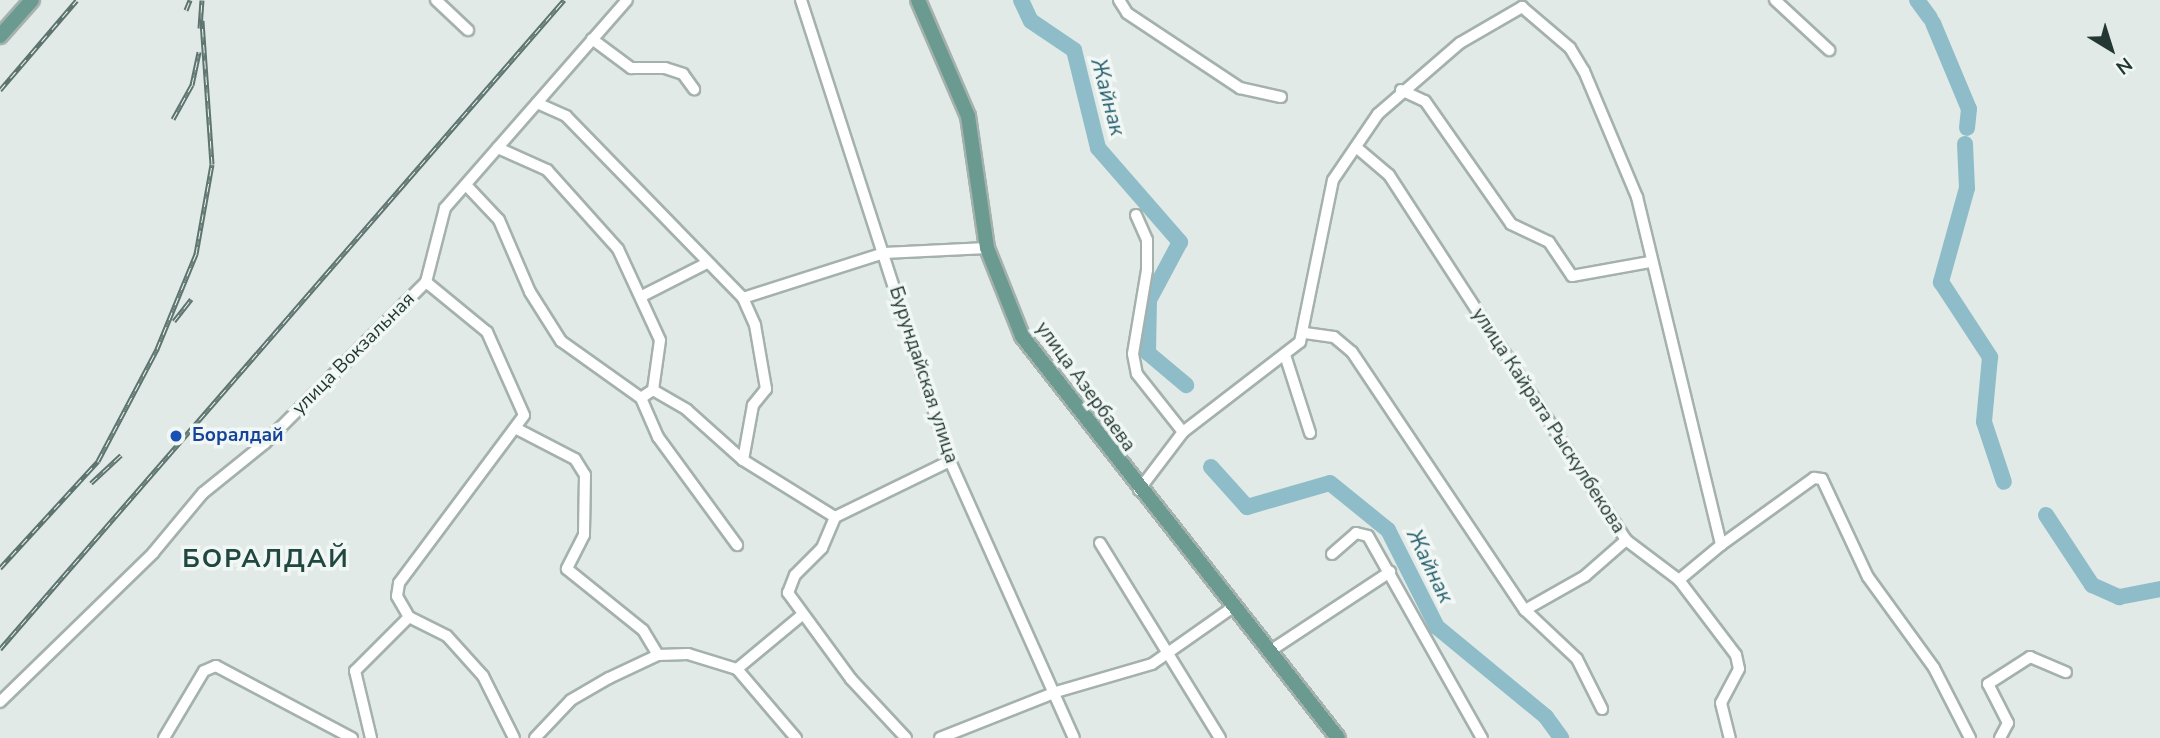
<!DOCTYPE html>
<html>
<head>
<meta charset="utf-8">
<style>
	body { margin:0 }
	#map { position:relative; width:2160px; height:738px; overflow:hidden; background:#e1eae6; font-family:"Nunito Sans",sans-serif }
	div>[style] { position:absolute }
	.river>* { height:16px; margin:-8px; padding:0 8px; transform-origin:8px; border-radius:8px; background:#8ebdc9 }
	.roads { filter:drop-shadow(2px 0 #a4b1ad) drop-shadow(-2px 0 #a4b1ad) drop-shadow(0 2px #a4b1ad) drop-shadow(0 -2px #a4b1ad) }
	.minor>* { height:10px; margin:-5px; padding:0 5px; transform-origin:5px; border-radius:5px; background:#fff }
	.primary>* { height:14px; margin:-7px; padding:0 7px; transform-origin:7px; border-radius:7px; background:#6a9a90 }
	.rail>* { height:5px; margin-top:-2.5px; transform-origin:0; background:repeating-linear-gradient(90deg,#f1f7f4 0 8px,#5d746f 0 16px); box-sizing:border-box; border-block:2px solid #5d746f }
	.dots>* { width:19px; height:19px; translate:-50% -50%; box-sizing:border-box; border:4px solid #f1f7f4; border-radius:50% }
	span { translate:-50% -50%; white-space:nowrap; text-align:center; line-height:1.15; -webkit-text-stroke:7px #f1f7f4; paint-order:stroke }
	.street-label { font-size:19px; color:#233833 }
	.transit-label { font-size:19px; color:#164399; font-weight:700 }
	.left { translate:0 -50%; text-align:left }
	.water-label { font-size:21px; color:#245e6d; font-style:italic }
	.district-label { font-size:26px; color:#214840; font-weight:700; letter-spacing:2px }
	.north { position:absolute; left:2076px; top:14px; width:70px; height:70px; -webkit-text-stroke:5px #f1f7f4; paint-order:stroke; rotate:142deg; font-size:19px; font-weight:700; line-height:28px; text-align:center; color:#233833 }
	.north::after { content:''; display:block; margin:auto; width:24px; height:32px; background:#233833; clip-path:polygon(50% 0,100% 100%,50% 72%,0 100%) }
</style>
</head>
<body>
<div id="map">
	<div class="river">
		<div style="left:1021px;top:0;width:23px;rotate:65deg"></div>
		<div style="left:1031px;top:21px;width:52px;rotate:34deg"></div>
		<div style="left:1074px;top:50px;width:101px;rotate:76.2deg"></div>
		<div style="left:1098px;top:148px;width:125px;rotate:48.9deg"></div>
		<div style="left:1180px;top:242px;width:66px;rotate:118.1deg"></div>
		<div style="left:1149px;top:300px;width:53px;rotate:91.1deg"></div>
		<div style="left:1148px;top:353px;width:50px;rotate:40.1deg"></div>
		<div style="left:1917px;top:0;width:22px;rotate:54deg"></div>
		<div style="left:1933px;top:23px;width:93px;rotate:67.3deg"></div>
		<div style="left:1969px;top:109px;width:19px;rotate:96deg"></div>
		<div style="left:1965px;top:144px;width:44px;rotate:87.4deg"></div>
		<div style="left:1967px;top:188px;width:98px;rotate:105.5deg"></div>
		<div style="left:1941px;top:282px;width:90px;rotate:56.8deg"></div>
		<div style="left:1990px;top:357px;width:65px;rotate:95.3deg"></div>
		<div style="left:1984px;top:422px;width:63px;rotate:71.6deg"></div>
		<div style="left:1211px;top:467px;width:54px;rotate:48deg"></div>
		<div style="left:1247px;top:507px;width:86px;rotate:-16.1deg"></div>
		<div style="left:1330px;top:483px;width:75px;rotate:39deg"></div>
		<div style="left:1388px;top:530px;width:109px;rotate:63.2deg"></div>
		<div style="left:1437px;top:627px;width:141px;rotate:39.5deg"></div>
		<div style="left:1546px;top:717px;width:26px;rotate:54deg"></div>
		<div style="left:2046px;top:515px;width:84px;rotate:56.7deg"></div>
		<div style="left:2092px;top:585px;width:30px;rotate:24deg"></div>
		<div style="left:2119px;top:597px;width:42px;rotate:-11deg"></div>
	</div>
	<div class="roads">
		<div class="minor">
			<div style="left:436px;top:0;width:44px;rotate:43.2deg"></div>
			<div style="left:801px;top:0;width:484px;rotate:72.1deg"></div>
			<div style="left:950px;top:461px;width:303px;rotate:65.9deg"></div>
			<div style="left:1119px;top:0;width:15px;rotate:58deg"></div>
			<div style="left:1127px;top:13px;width:136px;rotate:33.6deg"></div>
			<div style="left:1240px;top:88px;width:42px;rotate:12.4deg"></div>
			<div style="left:1775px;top:0;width:74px;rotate:42.8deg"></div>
			<div style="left:592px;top:39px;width:49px;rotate:36.6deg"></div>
			<div style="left:631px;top:68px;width:34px"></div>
			<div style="left:665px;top:68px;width:19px;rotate:18deg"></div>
			<div style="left:683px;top:74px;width:19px;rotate:54deg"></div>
			<div style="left:1401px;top:90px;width:26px;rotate:25deg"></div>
			<div style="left:1425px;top:101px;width:150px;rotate:55deg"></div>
			<div style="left:1511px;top:224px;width:42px;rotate:25.3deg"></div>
			<div style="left:1549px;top:242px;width:41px;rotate:55.9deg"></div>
			<div style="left:1572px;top:276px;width:79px;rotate:-10.2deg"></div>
			<div style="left:537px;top:103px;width:32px;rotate:24deg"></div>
			<div style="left:566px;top:116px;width:254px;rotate:45.8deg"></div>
			<div style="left:743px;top:298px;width:30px;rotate:66deg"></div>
			<div style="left:755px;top:325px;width:65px;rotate:80.2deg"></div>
			<div style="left:766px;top:389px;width:21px;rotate:129deg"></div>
			<div style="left:753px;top:405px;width:56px;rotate:100.3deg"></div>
			<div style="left:1356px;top:147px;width:43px;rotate:40.3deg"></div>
			<div style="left:1389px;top:175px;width:435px;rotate:57deg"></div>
			<div style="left:1626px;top:540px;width:66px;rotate:37deg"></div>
			<div style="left:1679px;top:580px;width:94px;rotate:52.8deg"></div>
			<div style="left:1736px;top:655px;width:14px;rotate:78deg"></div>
			<div style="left:1739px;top:669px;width:38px;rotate:118deg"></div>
			<div style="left:1721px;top:703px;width:36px;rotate:76deg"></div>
			<div style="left:466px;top:185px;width:48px;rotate:46.7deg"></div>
			<div style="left:499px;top:220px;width:78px;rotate:66.7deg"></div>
			<div style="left:530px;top:292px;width:58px;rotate:57.7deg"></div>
			<div style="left:561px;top:341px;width:98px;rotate:35.5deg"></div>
			<div style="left:641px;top:398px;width:14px;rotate:-34deg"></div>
			<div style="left:653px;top:390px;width:50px;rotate:-82deg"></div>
			<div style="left:660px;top:340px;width:100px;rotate:-114.8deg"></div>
			<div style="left:618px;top:249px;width:106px;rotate:-131.9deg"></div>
			<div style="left:547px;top:170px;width:54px;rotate:-155.8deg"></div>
			<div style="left:1136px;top:215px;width:27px;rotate:66deg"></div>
			<div style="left:1147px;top:240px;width:30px;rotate:90deg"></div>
			<div style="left:1147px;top:270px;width:85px;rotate:99.5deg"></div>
			<div style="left:1133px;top:354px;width:20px;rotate:79deg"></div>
			<div style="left:1137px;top:374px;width:74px;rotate:51.6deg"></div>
			<div style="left:644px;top:295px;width:71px;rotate:-26.9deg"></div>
			<div style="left:743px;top:298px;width:148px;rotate:-17.7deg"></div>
			<div style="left:884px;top:253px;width:103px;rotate:-2.8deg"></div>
			<div style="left:1305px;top:333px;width:29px;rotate:8deg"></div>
			<div style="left:1334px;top:337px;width:23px;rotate:40deg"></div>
			<div style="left:1352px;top:352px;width:311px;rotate:56.2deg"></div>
			<div style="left:1525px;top:610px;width:71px;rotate:43.3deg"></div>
			<div style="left:1577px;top:659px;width:56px;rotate:63.4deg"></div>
			<div style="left:1285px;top:355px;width:82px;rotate:72.2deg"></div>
			<div style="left:653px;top:390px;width:39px;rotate:30deg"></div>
			<div style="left:687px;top:410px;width:75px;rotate:41.8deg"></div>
			<div style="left:743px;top:460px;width:108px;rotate:31.8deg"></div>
			<div style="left:641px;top:398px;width:43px;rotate:66.4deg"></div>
			<div style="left:658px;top:437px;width:134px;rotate:53.8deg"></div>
			<div style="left:519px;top:430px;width:63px;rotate:27.4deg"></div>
			<div style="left:575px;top:459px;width:19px;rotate:58deg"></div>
			<div style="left:585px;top:475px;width:60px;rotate:91deg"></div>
			<div style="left:584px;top:535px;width:38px;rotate:117deg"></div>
			<div style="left:567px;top:569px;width:97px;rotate:38.8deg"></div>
			<div style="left:643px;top:630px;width:29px;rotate:59deg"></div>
			<div style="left:1139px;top:490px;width:73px;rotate:-52.8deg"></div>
			<div style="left:1183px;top:432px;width:148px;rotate:-37.6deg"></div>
			<div style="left:1300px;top:342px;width:165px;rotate:-78.5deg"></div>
			<div style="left:1333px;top:180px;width:80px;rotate:-55.7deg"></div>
			<div style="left:1378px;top:114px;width:108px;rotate:-40.9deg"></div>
			<div style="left:1460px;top:43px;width:72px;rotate:-30.1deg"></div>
			<div style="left:1522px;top:7px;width:63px;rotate:40.5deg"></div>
			<div style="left:1570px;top:48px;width:27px;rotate:59deg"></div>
			<div style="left:1584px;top:71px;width:137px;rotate:67.2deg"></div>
			<div style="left:1637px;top:197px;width:358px;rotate:76.4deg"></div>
			<div style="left:1721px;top:545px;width:55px;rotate:140.2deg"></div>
			<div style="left:1100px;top:543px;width:229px;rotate:58.4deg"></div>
			<div style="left:1721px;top:545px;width:115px;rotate:-35.8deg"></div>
			<div style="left:1814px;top:478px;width:8px;rotate:7deg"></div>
			<div style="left:1822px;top:479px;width:108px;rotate:64.9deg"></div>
			<div style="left:1868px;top:577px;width:112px;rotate:54deg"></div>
			<div style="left:1934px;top:668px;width:79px;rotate:62.8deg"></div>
			<div style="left:1332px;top:554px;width:32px;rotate:-41deg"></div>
			<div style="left:1356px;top:533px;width:12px;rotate:14deg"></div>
			<div style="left:1368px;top:536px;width:232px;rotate:60.6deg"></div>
			<div style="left:1525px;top:610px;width:69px;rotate:-29.5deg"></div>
			<div style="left:1585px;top:576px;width:55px;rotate:-41.3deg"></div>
			<div style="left:409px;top:617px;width:42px;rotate:26.6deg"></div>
			<div style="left:447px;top:636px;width:54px;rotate:48deg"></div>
			<div style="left:483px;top:676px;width:69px;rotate:63.4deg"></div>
			<div style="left:1270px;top:651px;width:144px;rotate:-33.4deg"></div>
			<div style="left:737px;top:669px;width:85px;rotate:-39.7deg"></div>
			<div style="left:0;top:702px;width:214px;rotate:-44.2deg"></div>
			<div style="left:153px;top:553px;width:78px;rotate:-50.2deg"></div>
			<div style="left:203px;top:493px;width:80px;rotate:-38.9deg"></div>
			<div style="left:265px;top:443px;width:228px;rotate:-45deg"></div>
			<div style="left:426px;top:282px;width:76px;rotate:-75.6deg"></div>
			<div style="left:445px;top:208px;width:276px;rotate:-48.8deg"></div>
			<div style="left:164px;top:738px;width:78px;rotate:-59.2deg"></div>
			<div style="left:204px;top:671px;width:13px;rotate:-23deg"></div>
			<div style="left:216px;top:666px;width:154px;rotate:27.9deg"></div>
			<div style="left:371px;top:738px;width:69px;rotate:-103.4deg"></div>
			<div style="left:355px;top:671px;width:76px;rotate:-45deg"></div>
			<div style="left:409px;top:617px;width:24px;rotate:-120deg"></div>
			<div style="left:397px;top:596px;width:13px;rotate:-81deg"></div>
			<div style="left:399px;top:583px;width:209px;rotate:-53.3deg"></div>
			<div style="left:524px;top:415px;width:91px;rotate:-114deg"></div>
			<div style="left:487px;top:332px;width:79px;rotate:-140.7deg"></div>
			<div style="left:535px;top:738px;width:52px;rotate:-46.5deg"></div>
			<div style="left:571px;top:700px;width:44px;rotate:-30.1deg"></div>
			<div style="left:609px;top:678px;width:54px;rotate:-25.1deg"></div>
			<div style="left:658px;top:655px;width:30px;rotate:-2deg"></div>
			<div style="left:688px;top:654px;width:51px;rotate:17deg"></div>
			<div style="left:737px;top:669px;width:91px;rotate:49.5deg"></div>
			<div style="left:906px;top:738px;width:81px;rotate:-133deg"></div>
			<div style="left:851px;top:679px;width:107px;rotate:-126.2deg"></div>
			<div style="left:788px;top:593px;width:19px;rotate:-69deg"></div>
			<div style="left:795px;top:575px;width:38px;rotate:-45deg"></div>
			<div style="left:822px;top:548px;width:34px;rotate:-67deg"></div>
			<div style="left:835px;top:517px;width:128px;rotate:-26deg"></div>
			<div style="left:940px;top:738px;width:125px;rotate:-21.6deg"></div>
			<div style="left:1056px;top:692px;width:100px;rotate:-16.3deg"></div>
			<div style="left:1152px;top:664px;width:99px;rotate:-35.1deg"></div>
			<div style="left:2000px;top:738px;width:17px;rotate:-62deg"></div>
			<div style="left:2008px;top:723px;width:44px;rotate:-117.1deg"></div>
			<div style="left:1988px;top:684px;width:50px;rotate:-32.7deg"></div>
			<div style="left:2030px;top:657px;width:39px;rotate:23deg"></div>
		</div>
		<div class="primary">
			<div style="left:918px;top:0;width:126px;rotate:66.7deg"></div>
			<div style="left:968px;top:116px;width:133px;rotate:81.8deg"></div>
			<div style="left:987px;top:248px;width:95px;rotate:68.3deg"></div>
			<div style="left:1022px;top:336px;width:511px;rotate:51.83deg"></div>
			<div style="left:0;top:36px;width:48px;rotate:-48.4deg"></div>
		</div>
	</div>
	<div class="rail">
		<div style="left:186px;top:10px;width:11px;rotate:-68deg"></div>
		<div style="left:200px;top:28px;width:28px;rotate:-86deg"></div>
		<div style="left:0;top:90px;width:118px;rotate:-49.5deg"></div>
		<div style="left:173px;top:119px;width:39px;rotate:-61deg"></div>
		<div style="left:192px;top:85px;width:34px;rotate:-78deg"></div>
		<div style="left:174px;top:321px;width:28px;rotate:-52deg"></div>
		<div style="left:91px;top:483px;width:41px;rotate:-43deg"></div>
		<div style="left:0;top:568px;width:145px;rotate:-47.5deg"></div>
		<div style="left:98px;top:461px;width:127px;rotate:-62.2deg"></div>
		<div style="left:157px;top:349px;width:103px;rotate:-67.7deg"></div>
		<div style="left:196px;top:254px;width:91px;rotate:-79.9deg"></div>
		<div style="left:212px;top:164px;width:144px;rotate:-94deg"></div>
		<div style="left:0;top:649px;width:860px;rotate:-49.01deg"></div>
	</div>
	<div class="dots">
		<div style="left:176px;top:436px;background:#1a4fb4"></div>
	</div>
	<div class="street-label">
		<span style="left:354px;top:354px;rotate:-45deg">улица Вокзальная</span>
		<span style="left:923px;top:375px;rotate:72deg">Бурундайская улица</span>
		<span style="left:1085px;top:387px;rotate:54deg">улица Азербаева</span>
		<span style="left:1548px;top:421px;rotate:57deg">улица Кайрата Рыскулбекова</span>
	</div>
	<div class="transit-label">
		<span class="left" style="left:192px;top:436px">Боралдай</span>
	</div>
	<div class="water-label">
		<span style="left:1108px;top:97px;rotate:75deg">Жайнак</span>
		<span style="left:1430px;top:566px;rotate:64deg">Жайнак</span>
	</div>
	<div class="district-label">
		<span style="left:266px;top:559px">БОРАЛДАЙ</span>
	</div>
	<div class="north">N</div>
</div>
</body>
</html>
